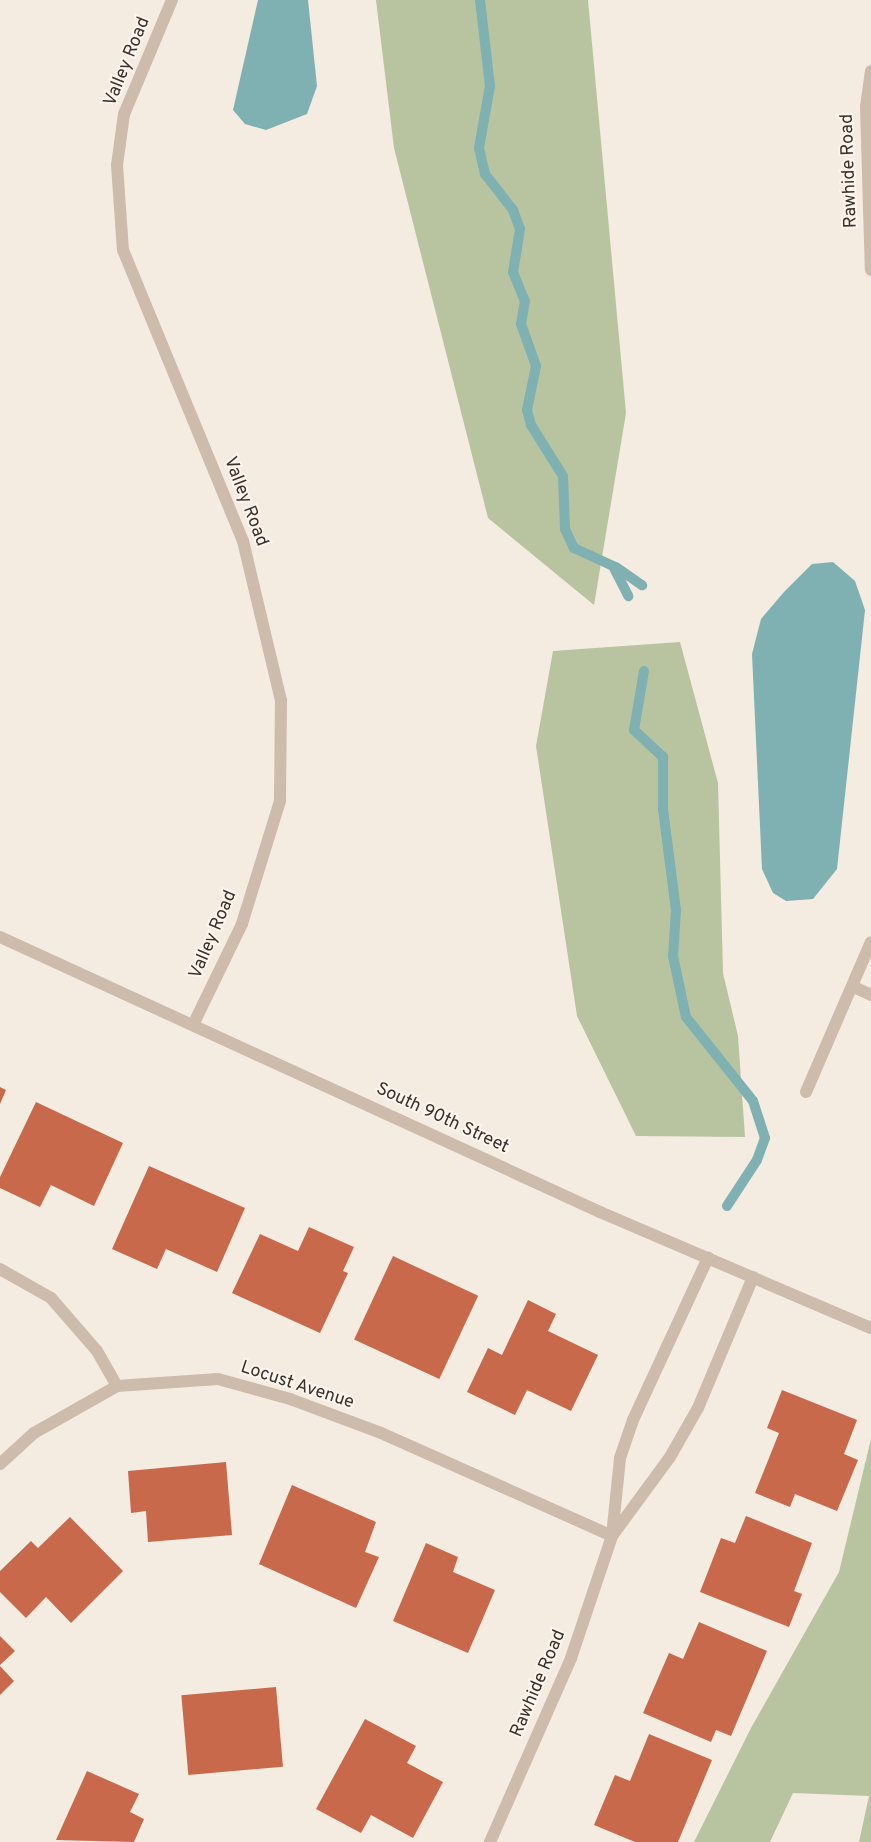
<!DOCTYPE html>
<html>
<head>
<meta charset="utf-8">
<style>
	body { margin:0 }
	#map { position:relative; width:871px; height:1842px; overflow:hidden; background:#f4ebe1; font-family:Overpass,sans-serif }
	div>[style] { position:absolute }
	.green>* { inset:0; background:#b8c4a0 }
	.water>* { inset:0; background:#7fb0b2 }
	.stream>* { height:10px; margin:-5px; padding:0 5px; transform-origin:5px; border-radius:5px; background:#7fb0b2 }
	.building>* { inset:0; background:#c8694b; transform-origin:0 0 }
	.minor>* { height:12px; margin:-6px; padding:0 6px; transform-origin:6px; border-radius:6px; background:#cdbbac }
	.tertiary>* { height:12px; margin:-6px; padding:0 6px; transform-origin:6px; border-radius:6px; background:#cdbbac }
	span { translate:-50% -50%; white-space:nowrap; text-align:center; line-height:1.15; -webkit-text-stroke:4px #fbf5ee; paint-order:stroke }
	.street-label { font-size:18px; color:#3b302b }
</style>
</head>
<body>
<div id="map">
	<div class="green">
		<div style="clip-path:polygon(376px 0,588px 0,626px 413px,594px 605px,488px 518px,394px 148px)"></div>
		<div style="clip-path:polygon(680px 642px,718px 783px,723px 973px,738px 1036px,745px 1137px,636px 1136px,577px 1016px,536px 746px,553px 651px)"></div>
		<div style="clip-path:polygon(871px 1439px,871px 1842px,859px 1842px,869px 1796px,793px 1793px,770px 1842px,694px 1842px,751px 1728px,839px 1572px)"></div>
	</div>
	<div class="water">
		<div style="clip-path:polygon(258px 0,308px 0,317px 86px,307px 114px,266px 130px,245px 124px,233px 110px)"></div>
		<div style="clip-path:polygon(833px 562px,855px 581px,865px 610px,837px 869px,813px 899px,786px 901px,773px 893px,762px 869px,752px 654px,761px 619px,784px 592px,812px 564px)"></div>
	</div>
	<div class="stream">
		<div style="left:480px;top:0;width:87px;rotate:83.4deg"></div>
		<div style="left:490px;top:86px;width:63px;rotate:100.1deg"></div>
		<div style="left:479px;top:148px;width:27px;rotate:77deg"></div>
		<div style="left:485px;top:174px;width:46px;rotate:52.1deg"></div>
		<div style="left:513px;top:210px;width:20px;rotate:70deg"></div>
		<div style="left:520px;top:229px;width:44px;rotate:99.2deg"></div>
		<div style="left:513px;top:272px;width:31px;rotate:68deg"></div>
		<div style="left:525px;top:301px;width:23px;rotate:100deg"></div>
		<div style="left:521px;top:324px;width:45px;rotate:70.3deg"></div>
		<div style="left:536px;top:366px;width:45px;rotate:101.6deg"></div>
		<div style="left:527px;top:410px;width:16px;rotate:75deg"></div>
		<div style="left:531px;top:425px;width:60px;rotate:57.9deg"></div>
		<div style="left:563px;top:476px;width:53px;rotate:87.8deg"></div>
		<div style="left:565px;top:529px;width:21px;rotate:65deg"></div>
		<div style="left:574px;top:548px;width:43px;rotate:24.8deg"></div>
		<div style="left:613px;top:566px;width:34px;rotate:63deg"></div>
		<div style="left:616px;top:567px;width:32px;rotate:35deg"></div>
		<div style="left:644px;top:671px;width:60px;rotate:99.6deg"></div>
		<div style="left:634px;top:730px;width:40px;rotate:43deg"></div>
		<div style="left:663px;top:757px;width:52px;rotate:90deg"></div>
		<div style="left:663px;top:809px;width:102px;rotate:82.7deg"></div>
		<div style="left:676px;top:910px;width:46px;rotate:93.7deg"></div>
		<div style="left:673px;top:956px;width:62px;rotate:78deg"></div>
		<div style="left:686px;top:1017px;width:107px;rotate:51.4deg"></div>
		<div style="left:753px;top:1101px;width:39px;rotate:72deg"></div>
		<div style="left:765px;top:1138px;width:23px;rotate:110deg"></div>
		<div style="left:757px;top:1160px;width:55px;rotate:123.1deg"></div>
	</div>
	<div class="building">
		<div style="clip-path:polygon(0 1087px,6px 1090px,0 1104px)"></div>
		<div style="clip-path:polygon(36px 1102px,123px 1143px,94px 1206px,51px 1185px,40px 1207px,0 1188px,0 1177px)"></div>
		<div style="clip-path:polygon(149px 1166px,245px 1208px,217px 1272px,166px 1249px,157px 1269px,112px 1249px)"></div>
		<div style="clip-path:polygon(309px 1227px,354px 1247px,343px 1271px,348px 1273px,320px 1333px,232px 1293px,260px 1234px,298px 1251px)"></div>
		<div style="left:393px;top:1256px;width:94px;height:92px;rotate:25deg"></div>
		<div style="clip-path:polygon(528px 1300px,556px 1314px,548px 1331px,598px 1355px,571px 1411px,527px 1390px,515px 1415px,467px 1392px,488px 1348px,502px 1355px)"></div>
		<div style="clip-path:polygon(782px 1390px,857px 1420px,844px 1454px,858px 1460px,837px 1511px,795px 1494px,790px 1507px,755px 1493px,779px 1433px,767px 1428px)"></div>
		<div style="clip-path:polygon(226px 1462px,232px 1535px,148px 1542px,146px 1511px,131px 1513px,128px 1471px)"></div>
		<div style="clip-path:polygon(292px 1485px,376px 1522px,365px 1552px,379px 1557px,356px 1608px,259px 1564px)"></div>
		<div style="clip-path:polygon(746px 1516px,812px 1543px,794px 1591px,802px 1594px,789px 1627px,700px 1592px,721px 1538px,735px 1543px)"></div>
		<div style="clip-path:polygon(70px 1517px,123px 1571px,71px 1623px,46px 1597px,26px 1618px,0 1592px,0 1571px,31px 1541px,38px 1548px)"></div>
		<div style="clip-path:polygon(426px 1543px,458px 1557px,453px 1572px,495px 1590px,468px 1653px,393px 1621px)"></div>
		<div style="clip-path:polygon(699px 1622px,767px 1651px,731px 1736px,716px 1730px,711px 1742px,643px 1713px,669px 1653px,683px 1659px)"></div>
		<div style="clip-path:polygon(0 1636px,15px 1651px,0 1665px)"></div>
		<div style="clip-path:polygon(0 1666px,14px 1681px,0 1695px)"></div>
		<div style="left:276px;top:1687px;width:80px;height:95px;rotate:85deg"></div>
		<div style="clip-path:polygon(365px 1719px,416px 1746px,407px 1763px,443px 1782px,413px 1838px,371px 1815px,361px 1833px,316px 1809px)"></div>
		<div style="clip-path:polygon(649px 1734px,712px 1760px,678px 1842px,635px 1842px,594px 1825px,615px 1775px,630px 1781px)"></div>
		<div style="clip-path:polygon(87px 1771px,139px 1794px,130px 1812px,144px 1819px,134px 1842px,56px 1840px)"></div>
	</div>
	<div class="minor">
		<div style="left:172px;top:0;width:124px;rotate:112.8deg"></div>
		<div style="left:124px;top:114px;width:51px;rotate:97.8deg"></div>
		<div style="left:117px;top:165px;width:85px;rotate:86deg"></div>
		<div style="left:123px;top:250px;width:315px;rotate:67.6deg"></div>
		<div style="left:243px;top:541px;width:163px;rotate:76.6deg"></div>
		<div style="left:281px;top:700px;width:101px;rotate:90.6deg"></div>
		<div style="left:280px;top:801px;width:129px;rotate:107.2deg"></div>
		<div style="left:242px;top:924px;width:110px;rotate:115.9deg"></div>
		<div style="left:871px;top:71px;width:35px;rotate:98deg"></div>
		<div style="left:866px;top:106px;width:164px;rotate:88.3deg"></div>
		<div style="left:854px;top:987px;width:19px;rotate:25deg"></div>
		<div style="left:806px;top:1092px;width:163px;rotate:-66.6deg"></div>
		<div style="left:0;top:1269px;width:59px;rotate:29.6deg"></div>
		<div style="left:51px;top:1298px;width:70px;rotate:49deg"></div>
		<div style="left:97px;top:1351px;width:40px;rotate:60.3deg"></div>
		<div style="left:0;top:1464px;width:46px;rotate:-42.4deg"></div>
		<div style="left:34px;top:1433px;width:95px;rotate:-29.5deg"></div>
		<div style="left:117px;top:1386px;width:101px;rotate:-4deg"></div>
		<div style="left:218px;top:1379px;width:75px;rotate:15.5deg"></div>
		<div style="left:290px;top:1399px;width:97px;rotate:20.5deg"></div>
		<div style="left:381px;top:1433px;width:253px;rotate:24deg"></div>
		<div style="left:612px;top:1536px;width:98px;rotate:-53.7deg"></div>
		<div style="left:670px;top:1457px;width:56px;rotate:-60.3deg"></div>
		<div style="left:698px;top:1408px;width:142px;rotate:-67.2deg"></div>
		<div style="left:490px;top:1842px;width:201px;rotate:-66.2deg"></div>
		<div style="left:571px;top:1658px;width:129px;rotate:-71.4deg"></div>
		<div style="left:612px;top:1536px;width:78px;rotate:-84.1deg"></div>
		<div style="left:620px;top:1458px;width:40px;rotate:-71.1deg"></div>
		<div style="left:633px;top:1420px;width:179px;rotate:-65.2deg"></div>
	</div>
	<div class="tertiary">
		<div style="left:0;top:937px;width:660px;rotate:24.62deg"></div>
		<div style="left:600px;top:1212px;width:295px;rotate:23.2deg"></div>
	</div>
	<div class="street-label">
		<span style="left:128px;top:62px;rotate:-68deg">Valley Road</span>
		<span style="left:850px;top:171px;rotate:-92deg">Rawhide Road</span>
		<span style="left:245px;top:502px;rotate:69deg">Valley Road</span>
		<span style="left:214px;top:935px;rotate:-67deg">Valley Road</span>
		<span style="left:442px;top:1119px;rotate:25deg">South 90th Street</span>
		<span style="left:297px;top:1386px;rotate:18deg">Locust Avenue</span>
		<span style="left:539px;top:1684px;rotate:-67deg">Rawhide Road</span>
	</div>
</div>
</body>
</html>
